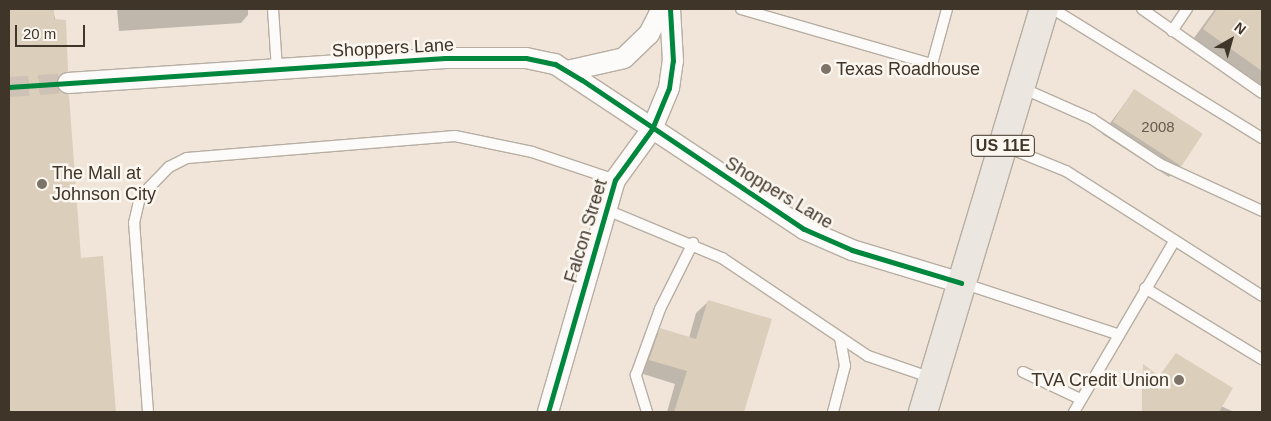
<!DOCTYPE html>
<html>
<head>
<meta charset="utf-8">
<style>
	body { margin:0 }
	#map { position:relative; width:1271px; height:421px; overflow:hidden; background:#f0e5d8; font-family:Arial,sans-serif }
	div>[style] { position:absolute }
	.shadow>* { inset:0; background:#0003 }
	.building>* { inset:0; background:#dbcebb; transform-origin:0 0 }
	.street-tunnel>* { height:20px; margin-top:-10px; transform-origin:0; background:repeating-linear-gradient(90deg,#cdc2b5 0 20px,transparent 0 30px) }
	.roads { filter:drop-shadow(1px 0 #b7aea3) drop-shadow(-1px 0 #b7aea3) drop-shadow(0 1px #b7aea3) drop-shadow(0 -1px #b7aea3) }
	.lane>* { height:10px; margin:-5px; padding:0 5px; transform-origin:5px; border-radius:5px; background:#fdfbf9 }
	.street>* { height:20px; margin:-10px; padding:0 10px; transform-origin:10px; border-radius:10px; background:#fdfbf9 }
	.primary>* { height:28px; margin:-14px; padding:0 14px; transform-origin:14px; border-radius:14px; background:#ebe6e0 }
	.cycleway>* { height:5px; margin:-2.5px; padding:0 2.5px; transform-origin:2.5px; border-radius:2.5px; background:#00873e }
	.dots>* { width:14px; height:14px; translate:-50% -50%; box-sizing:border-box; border:2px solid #fbf6f0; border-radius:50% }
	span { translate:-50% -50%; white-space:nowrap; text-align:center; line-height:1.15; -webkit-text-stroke:5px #fbf6f0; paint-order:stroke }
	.number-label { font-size:15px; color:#665b4e }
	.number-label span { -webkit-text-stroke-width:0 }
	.shield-label span { padding:1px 4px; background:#fbf6f0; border:1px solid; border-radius:4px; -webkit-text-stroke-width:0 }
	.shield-label { font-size:16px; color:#3f3529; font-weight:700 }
	.street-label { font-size:18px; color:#3f3529 }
	.poi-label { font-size:18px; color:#3f3529 }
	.left { translate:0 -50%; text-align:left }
	.right { translate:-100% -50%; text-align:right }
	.frame { position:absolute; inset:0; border:10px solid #3f3529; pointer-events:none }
	.north { position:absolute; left:1206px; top:15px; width:50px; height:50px; -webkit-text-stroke:4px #fbf6f0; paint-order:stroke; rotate:38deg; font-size:14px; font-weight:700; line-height:20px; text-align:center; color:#3f3529 }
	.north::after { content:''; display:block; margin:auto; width:18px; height:22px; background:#3f3529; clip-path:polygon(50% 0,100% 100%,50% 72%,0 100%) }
	.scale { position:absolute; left:15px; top:25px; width:70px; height:22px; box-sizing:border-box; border:2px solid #3f3529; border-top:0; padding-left:6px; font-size:15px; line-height:18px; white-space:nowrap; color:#3f3529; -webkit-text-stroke:4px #fbf6f0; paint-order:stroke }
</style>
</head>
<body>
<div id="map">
	<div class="shadow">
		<div style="clip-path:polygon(9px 9px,53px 9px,66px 71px,54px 83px,80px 259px,102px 258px,114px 412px,9px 412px)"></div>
		<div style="clip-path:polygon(117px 9px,248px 9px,248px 15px,241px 23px,119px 31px)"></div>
		<div style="clip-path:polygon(1215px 9px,1262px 9px,1262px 92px,1191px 42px)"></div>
		<div style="clip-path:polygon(1134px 91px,1181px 165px,1169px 177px,1102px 134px)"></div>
		<div style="clip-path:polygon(709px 301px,770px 320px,742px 412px,667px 412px,675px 384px,637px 372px,648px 342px,661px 330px,689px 338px,696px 313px)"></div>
		<div style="clip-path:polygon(1143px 366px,1158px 377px,1234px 412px,1142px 412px)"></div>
	</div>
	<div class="building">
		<div style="clip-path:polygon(9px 9px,54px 9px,54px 19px,66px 20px,68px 71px,58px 77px,56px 84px,69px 95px,81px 258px,103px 256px,116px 412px,9px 412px)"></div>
		<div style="clip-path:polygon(1217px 9px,1262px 9px,1262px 71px,1203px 29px)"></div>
		<div style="left:1134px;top:89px;width:82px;height:39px;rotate:33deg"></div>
		<div style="clip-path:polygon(708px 300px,772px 319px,744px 412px,674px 412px,687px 371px,649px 360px,660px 328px,696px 339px)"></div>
		<div style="clip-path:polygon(1176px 353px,1233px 388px,1219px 412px,1142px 412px,1143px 364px,1159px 376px)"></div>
	</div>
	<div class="street-tunnel">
		<div style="left:9px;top:87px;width:59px;rotate:-3.9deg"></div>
	</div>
	<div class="roads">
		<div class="lane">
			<div style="left:273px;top:9px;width:60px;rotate:86.2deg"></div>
			<div style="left:741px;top:9px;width:199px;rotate:16.1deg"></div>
			<div style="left:932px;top:64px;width:57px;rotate:-74.7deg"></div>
			<div style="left:1053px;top:9px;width:246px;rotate:31.7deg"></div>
			<div style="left:1142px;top:9px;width:146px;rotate:35deg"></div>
			<div style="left:1172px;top:31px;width:27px;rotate:-56deg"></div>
			<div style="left:1022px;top:88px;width:77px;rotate:23.9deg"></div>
			<div style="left:1092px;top:119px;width:82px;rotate:33.5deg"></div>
			<div style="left:1160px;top:164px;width:112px;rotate:24.7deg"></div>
			<div style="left:1004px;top:146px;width:67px;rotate:22deg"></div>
			<div style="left:1066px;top:171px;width:232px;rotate:32.5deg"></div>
			<div style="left:607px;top:210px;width:125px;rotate:22.7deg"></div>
			<div style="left:722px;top:258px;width:176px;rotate:33.9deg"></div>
			<div style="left:868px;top:356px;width:68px;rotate:19deg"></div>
			<div style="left:962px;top:283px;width:163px;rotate:18.2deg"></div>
			<div style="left:1145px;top:288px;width:137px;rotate:31.3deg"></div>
			<div style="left:1023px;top:372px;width:61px;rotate:25.3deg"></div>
			<div style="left:148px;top:412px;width:190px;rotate:-94.2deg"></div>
			<div style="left:134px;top:223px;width:27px;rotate:-77deg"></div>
			<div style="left:140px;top:197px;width:42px;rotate:-46deg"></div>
			<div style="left:169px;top:167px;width:20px;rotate:-27deg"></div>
			<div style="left:187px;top:158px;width:269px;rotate:-4.7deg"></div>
			<div style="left:455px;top:136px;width:79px;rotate:11.7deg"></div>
			<div style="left:532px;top:152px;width:88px;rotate:18.6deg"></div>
			<div style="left:647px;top:412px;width:39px;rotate:-107deg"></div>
			<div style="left:636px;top:375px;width:70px;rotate:-70deg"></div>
			<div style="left:660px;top:309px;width:74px;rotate:-63.4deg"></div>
			<div style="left:833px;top:412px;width:48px;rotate:-75.4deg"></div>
			<div style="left:845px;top:366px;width:27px;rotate:-100deg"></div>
			<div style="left:1074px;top:412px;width:199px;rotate:-59.6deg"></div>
		</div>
		<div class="street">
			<div style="left:567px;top:71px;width:58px;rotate:-12.8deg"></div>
			<div style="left:624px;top:58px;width:35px;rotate:-44deg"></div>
			<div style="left:649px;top:34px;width:28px;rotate:-63deg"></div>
			<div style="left:68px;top:83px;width:378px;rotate:-3.8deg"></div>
			<div style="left:445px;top:58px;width:81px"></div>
			<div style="left:526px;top:58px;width:30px;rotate:12deg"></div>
			<div style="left:555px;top:64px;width:299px;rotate:33.5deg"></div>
			<div style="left:804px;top:229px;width:52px;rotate:23.6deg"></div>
			<div style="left:852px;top:250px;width:114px;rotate:16.8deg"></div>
			<div style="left:548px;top:412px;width:241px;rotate:-73.9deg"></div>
			<div style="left:615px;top:180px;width:63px;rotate:-54deg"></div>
			<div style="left:652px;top:129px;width:44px;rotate:-67.5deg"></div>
			<div style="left:669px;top:88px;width:27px;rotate:-82deg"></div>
			<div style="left:673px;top:61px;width:52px;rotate:-93.3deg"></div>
		</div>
		<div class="primary">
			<div style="left:923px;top:412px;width:421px;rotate:-73.3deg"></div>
		</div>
	</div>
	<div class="cycleway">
		<div style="left:9px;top:87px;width:437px;rotate:-3.8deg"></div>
		<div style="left:445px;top:58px;width:81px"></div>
		<div style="left:526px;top:58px;width:30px;rotate:12deg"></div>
		<div style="left:555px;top:64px;width:31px;rotate:31deg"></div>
		<div style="left:582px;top:80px;width:267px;rotate:33.9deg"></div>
		<div style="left:804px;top:229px;width:52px;rotate:23.6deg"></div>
		<div style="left:852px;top:250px;width:114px;rotate:16.8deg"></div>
		<div style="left:548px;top:412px;width:241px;rotate:-73.9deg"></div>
		<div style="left:615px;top:180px;width:63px;rotate:-54deg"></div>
		<div style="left:652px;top:129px;width:44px;rotate:-67.5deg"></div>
		<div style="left:669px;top:88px;width:27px;rotate:-82deg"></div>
		<div style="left:673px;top:61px;width:52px;rotate:-93.3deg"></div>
	</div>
	<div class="dots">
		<div style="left:826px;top:69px;background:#7d7366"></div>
		<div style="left:42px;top:184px;background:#7d7366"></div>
		<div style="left:1179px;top:380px;background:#7d7366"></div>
	</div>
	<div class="number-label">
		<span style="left:1158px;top:127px">2008</span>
	</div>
	<div class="shield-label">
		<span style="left:1003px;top:146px">US 11E</span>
	</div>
	<div class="street-label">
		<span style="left:393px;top:48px;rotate:-3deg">Shoppers Lane</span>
		<span style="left:779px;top:193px;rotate:31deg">Shoppers Lane</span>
		<span style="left:586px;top:231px;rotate:-73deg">Falcon Street</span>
	</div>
	<div class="poi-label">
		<span class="left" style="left:836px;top:69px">Texas Roadhouse</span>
		<span class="left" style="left:52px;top:184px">The Mall at<br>Johnson City</span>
		<span class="right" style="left:1169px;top:380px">TVA Credit Union</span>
	</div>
	<div class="frame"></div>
	<div class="north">N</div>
	<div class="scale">20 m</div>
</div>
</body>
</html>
